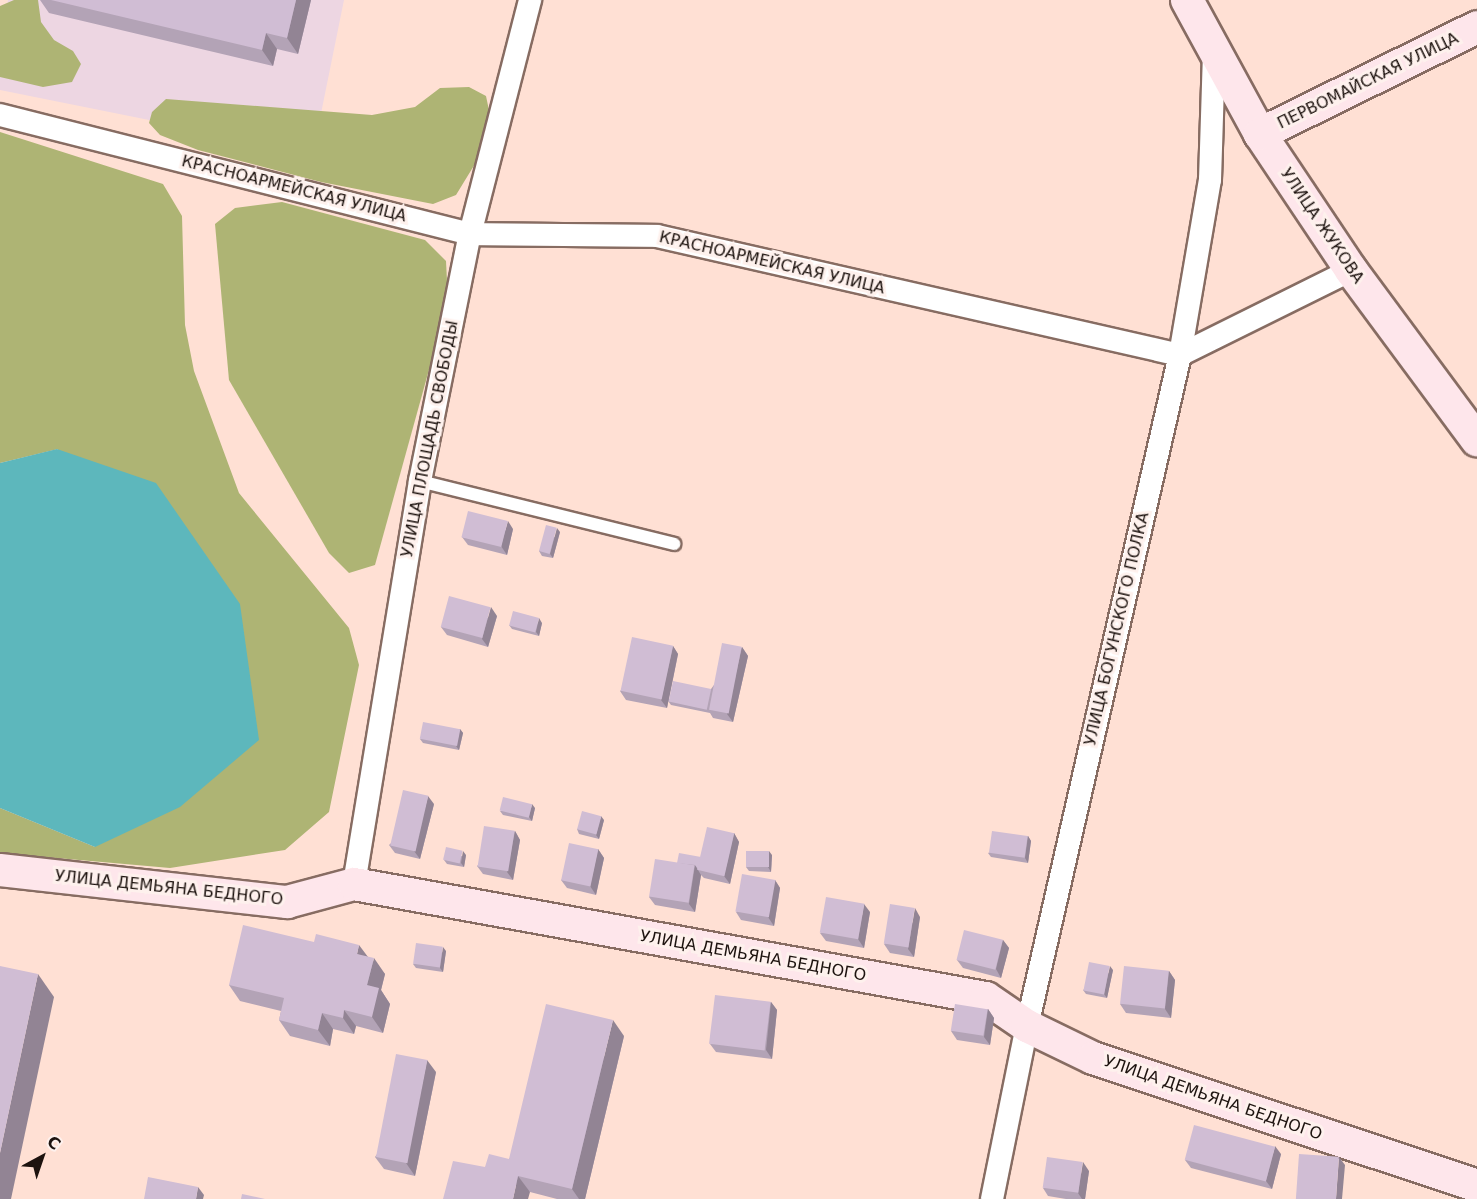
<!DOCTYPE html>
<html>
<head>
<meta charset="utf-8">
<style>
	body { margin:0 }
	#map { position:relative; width:1477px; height:1199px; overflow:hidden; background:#ffe0d4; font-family:"DejaVu Sans",sans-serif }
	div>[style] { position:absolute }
	.education>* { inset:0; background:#edd6e2 }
	.forest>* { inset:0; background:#aeb474 }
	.water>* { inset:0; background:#5db7bc }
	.roads { filter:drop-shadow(2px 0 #876c62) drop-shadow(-2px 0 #876c62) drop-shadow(0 2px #876c62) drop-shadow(0 -2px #876c62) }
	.lane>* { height:12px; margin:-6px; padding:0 6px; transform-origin:6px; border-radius:6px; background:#fff }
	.street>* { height:22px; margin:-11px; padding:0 11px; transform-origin:11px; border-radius:11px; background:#fff }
	.secondary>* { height:32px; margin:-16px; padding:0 16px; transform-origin:16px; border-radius:16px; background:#fee6eb }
	.wall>* { inset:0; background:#b3a3b6 }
	.shaded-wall>* { inset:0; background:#928494 }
	.building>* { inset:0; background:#d0bdd4; transform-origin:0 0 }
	span { translate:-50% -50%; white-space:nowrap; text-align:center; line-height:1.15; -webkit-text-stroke:6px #fef1ed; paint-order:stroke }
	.street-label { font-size:16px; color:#1d130f }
	.north { position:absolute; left:12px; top:1127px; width:60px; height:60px; -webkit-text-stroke:4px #fef1ed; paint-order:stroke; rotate:40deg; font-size:16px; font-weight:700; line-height:24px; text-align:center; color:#1d130f }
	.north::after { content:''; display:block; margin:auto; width:21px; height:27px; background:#1d130f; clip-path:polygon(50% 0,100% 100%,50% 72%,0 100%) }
</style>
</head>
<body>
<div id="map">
	<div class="education">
		<div style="clip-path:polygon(8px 0,344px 0,313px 153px,0 90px,0 43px)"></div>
	</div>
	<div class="forest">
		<div style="clip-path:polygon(14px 0,38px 0,41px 22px,54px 40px,73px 51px,81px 64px,72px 82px,43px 87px,0 77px,0 6px)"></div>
		<div style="clip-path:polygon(469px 87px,486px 96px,490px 115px,478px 159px,456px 195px,433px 204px,321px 182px,198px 150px,160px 135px,149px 123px,152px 112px,166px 99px,372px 115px,415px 107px,440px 88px)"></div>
		<div style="clip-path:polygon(0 132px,163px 184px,182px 216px,185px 325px,194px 371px,239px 493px,349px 628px,359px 665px,329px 812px,285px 850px,170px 868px,0 853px,0 808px,95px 847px,58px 449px,0 463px)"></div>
		<div style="clip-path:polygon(282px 202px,425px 240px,446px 261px,448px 301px,375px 565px,349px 573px,329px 553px,229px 380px,215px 224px,235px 208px)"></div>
	</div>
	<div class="water">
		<div style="clip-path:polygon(57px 449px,156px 483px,240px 604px,259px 740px,180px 807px,95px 847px,0 808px,0 463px)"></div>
	</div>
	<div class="roads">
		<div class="lane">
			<div style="left:420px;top:481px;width:262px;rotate:13.9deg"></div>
		</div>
		<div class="street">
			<div style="left:0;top:115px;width:485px;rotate:14.2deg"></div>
			<div style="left:470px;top:234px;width:187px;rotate:0.6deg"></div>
			<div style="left:657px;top:236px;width:536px;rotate:12.82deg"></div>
			<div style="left:1180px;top:355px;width:191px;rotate:-26.4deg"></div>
			<div style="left:354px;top:884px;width:408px;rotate:-80.7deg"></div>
			<div style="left:420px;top:481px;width:252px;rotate:-78.6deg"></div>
			<div style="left:470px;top:234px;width:242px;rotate:-75.6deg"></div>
			<div style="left:992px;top:1199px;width:177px;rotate:-78.6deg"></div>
			<div style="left:1027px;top:1026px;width:688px;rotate:-77.16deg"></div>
			<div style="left:1180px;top:355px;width:178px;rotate:-80.3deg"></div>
			<div style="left:1210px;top:180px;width:124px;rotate:-88.2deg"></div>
		</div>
		<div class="secondary">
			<div style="left:1187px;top:0;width:153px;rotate:61.4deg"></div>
			<div style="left:1260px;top:134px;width:164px;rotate:56.2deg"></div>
			<div style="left:1351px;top:270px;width:212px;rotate:53.5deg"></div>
			<div style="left:1260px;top:134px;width:242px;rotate:-26.2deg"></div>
			<div style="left:0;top:870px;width:289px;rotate:6.4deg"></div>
			<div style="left:287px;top:902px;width:69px;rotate:-15deg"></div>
			<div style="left:354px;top:884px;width:642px;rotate:10.23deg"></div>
			<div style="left:986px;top:998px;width:50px;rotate:34.3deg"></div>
			<div style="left:1027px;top:1026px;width:73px;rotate:25.9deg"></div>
			<div style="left:1093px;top:1058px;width:405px;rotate:18.4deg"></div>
		</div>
	</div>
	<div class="wall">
		<div style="clip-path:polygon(40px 0,311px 0,298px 54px,277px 49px,273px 66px,49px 13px)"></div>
		<div style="clip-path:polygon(513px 529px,507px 555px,468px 545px,462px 537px)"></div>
		<div style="clip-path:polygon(560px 532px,553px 558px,542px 556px,539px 551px)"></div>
		<div style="clip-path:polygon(497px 616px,488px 647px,447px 635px,441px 627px)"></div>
		<div style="clip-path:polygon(542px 623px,539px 636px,512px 629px,509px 625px)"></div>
		<div style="clip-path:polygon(673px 646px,678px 654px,669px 699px,711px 689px,742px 647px,748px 656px,733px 722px,713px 718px,710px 713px,671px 705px,668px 701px,667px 708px,626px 700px,620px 691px)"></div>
		<div style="clip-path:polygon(460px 729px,463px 733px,459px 750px,423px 743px,420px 739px)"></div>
		<div style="clip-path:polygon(434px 804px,420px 859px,395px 853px,389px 845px)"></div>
		<div style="clip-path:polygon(535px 808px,532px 821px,503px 815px,500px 811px)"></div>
		<div style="clip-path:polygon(604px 820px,599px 839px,579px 834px,577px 829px)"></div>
		<div style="clip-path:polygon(515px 831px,520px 840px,513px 880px,483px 874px,477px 866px)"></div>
		<div style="clip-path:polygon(734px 833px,739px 842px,730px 884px,704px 878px,701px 875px,695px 912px,655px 905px,649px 897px,677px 863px,701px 857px)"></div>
		<div style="clip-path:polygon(1028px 836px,1031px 841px,1028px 863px,991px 857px,988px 853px)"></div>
		<div style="clip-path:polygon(598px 849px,604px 858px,596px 895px,567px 888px,561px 880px)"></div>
		<div style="clip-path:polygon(466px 855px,464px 867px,447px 864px,444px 860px)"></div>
		<div style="clip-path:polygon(772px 855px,771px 872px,749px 871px,746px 867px)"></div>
		<div style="clip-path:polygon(775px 880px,780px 888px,774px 926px,741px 920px,736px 912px)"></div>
		<div style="clip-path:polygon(870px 912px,864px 948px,826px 941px,820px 933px)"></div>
		<div style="clip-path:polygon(920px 917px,914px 957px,890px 953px,884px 944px)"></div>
		<div style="clip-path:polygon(1003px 940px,1009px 948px,1001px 978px,963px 968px,957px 960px)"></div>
		<div style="clip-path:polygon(314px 942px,368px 957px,385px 974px,381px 990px,390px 1004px,383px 1033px,356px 1026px,354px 1034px,333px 1029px,330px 1046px,290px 1036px,279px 1020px,281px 1011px,240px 1001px,229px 985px)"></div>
		<div style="clip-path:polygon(446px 951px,443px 972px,416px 968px,413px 964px)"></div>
		<div style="clip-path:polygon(1113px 970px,1107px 998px,1086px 994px,1083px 990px)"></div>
		<div style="clip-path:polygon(1169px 971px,1175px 980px,1171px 1018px,1126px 1013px,1120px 1004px)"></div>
		<div style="clip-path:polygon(771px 1002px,777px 1010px,772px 1059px,716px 1052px,710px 1044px)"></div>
		<div style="clip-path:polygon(988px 1009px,994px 1018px,990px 1045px,957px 1040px,951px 1031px)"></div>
		<div style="clip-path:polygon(624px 1036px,585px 1199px,557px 1199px,530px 1192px,485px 1167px,509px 1159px)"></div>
		<div style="clip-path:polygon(436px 1072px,415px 1176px,384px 1169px,375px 1157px)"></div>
		<div style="clip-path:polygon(1281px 1154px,1272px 1189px,1191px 1168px,1185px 1160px)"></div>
		<div style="clip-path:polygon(1089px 1171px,1085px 1199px,1066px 1199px,1048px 1196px,1043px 1188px)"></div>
	</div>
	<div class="shaded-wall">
		<div style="clip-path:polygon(296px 0,311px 0,298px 54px,287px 38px)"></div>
		<div style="clip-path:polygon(266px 33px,277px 49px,273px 66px,262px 50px)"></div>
		<div style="clip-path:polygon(508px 521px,513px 529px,507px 555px,501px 546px)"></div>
		<div style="clip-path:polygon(557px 528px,560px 532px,553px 558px,550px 554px)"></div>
		<div style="clip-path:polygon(491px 607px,497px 616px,488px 647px,482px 639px)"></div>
		<div style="clip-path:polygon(539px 618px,542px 623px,539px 636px,536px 632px)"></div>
		<div style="clip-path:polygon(673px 646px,678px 654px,667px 708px,661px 700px)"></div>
		<div style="clip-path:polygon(742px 647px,748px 656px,733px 722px,727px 714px)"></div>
		<div style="clip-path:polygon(460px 729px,463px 733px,459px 750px,456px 746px)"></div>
		<div style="clip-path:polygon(428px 796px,434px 804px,420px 859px,414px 851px)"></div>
		<div style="clip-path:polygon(532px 804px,535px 808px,532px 821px,529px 817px)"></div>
		<div style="clip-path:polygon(601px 816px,604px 820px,599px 839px,596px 835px)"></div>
		<div style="clip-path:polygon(515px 831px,520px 840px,513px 880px,507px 872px)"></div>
		<div style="clip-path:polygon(734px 833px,739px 842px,730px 884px,724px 876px)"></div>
		<div style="clip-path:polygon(1028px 836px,1031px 841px,1028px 863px,1025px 858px)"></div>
		<div style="clip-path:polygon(598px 849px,604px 858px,596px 895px,590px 886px)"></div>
		<div style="clip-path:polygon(463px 851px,466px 855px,464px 867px,461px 863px)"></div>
		<div style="clip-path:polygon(769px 851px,772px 855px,771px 872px,768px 867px)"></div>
		<div style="clip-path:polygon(695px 865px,701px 875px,695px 912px,689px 904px)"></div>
		<div style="clip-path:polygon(775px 880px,780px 888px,774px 926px,768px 917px)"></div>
		<div style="clip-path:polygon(864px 904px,870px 912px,864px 948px,858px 939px)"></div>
		<div style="clip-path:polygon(915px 908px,920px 917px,914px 957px,908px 949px)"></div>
		<div style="clip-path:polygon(1003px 940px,1009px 948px,1001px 978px,996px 969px)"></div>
		<div style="clip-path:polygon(359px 945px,371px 961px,357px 954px)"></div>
		<div style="clip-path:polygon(443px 947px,446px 951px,443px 972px,440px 968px)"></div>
		<div style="clip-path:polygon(374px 958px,385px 974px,381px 990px,390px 1004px,383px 1033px,372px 1017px,367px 985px)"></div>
		<div style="clip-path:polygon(1110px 966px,1113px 970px,1107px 998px,1104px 994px)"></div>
		<div style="clip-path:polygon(1169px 971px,1175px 980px,1171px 1018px,1165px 1009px)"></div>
		<div style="clip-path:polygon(38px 974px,54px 997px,11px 1199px,0 1199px,0 1153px)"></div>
		<div style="clip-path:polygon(771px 1002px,777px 1010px,772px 1059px,766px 1050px)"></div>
		<div style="clip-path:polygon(988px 1009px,994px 1018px,990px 1045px,984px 1037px)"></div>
		<div style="clip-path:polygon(344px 1010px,356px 1026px,354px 1034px,343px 1018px)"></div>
		<div style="clip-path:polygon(322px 1013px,333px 1029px,330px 1046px,318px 1030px)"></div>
		<div style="clip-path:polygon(613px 1020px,624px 1036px,585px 1199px,579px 1199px,572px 1189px)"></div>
		<div style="clip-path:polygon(427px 1060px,436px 1072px,415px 1176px,406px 1163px)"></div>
		<div style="clip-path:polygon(1275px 1146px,1281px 1154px,1272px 1189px,1266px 1181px)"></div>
		<div style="clip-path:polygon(1339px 1157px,1345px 1165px,1342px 1199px,1336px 1199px)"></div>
		<div style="clip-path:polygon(1083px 1162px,1089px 1171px,1085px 1199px,1082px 1199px,1078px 1193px)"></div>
		<div style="clip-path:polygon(518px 1176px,530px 1192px,528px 1199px,513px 1199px)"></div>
		<div style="clip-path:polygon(198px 1187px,204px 1195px,203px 1199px,196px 1199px)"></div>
	</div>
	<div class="building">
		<div style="clip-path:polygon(51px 0,296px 0,287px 38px,266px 33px,262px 50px)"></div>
		<div style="left:468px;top:511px;width:41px;height:27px;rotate:14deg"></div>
		<div style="left:546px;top:525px;width:11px;height:27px;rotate:15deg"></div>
		<div style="left:449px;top:596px;width:43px;height:32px;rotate:15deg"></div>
		<div style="left:513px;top:611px;width:27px;height:15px;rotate:15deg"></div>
		<div style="left:632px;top:637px;width:42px;height:55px;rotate:12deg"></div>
		<div style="left:722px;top:643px;width:20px;height:68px;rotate:11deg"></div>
		<div style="left:673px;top:681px;width:39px;height:21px;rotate:12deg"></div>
		<div style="left:423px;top:722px;width:38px;height:17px;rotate:11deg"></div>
		<div style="left:403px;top:790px;width:26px;height:57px;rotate:13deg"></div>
		<div style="left:503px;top:797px;width:30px;height:14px;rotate:14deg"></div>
		<div style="left:582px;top:811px;width:20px;height:19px;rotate:15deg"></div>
		<div style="left:484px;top:826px;width:31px;height:41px;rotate:9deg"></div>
		<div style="left:707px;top:827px;width:28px;height:44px;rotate:13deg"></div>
		<div style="left:992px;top:831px;width:36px;height:22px;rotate:8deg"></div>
		<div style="left:569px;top:843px;width:30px;height:38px;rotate:12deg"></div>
		<div style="left:446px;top:847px;width:17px;height:13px;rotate:13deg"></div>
		<div style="left:746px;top:851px;width:23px;height:16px"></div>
		<div style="clip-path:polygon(679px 853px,701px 857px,698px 869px,695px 865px,677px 863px)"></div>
		<div style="left:655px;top:859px;width:40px;height:38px;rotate:9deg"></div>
		<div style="left:742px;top:874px;width:34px;height:38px;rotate:10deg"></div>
		<div style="left:826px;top:897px;width:39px;height:36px;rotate:10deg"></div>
		<div style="left:890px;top:904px;width:25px;height:40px;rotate:9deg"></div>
		<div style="clip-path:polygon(243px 925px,314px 942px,316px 934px,359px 945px,357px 954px,374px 958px,367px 985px,379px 988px,372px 1017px,344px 1010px,343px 1018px,322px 1013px,318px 1030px,279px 1020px,284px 998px,229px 985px)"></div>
		<div style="left:964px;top:930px;width:40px;height:31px;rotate:14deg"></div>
		<div style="left:416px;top:943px;width:27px;height:21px;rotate:8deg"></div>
		<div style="left:1089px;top:962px;width:21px;height:29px;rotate:11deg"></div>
		<div style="clip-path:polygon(0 966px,38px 974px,0 1153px)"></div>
		<div style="left:1124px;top:966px;width:45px;height:38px;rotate:6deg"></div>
		<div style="left:715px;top:995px;width:56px;height:49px;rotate:7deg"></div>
		<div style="clip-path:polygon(546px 1004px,613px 1020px,572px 1189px,518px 1176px,513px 1199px,443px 1199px,453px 1161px,485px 1167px,489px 1154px,509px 1159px)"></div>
		<div style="left:955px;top:1004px;width:33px;height:27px;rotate:9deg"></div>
		<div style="left:396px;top:1054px;width:32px;height:105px;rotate:11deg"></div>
		<div style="left:1194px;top:1125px;width:84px;height:36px;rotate:15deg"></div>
		<div style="left:1299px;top:1154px;width:40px;height:45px;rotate:4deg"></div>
		<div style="left:1047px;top:1157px;width:36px;height:31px;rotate:8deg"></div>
		<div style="clip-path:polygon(148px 1177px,198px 1187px,196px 1199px,144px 1199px)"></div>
		<div style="clip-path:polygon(242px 1194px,265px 1199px,241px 1199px)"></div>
	</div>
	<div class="street-label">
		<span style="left:1368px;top:81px;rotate:-26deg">ПЕРВОМАЙСКАЯ УЛИЦА</span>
		<span style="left:294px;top:189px;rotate:14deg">КРАСНОАРМЕЙСКАЯ УЛИЦА</span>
		<span style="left:1322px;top:226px;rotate:56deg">УЛИЦА ЖУКОВА</span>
		<span style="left:772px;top:263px;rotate:13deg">КРАСНОАРМЕЙСКАЯ УЛИЦА</span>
		<span style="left:430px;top:439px;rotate:-79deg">УЛИЦА ПЛОЩАДЬ СВОБОДЫ</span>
		<span style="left:1117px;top:629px;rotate:-77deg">УЛИЦА БОГУНСКОГО ПОЛКА</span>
		<span style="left:169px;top:888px;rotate:6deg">УЛИЦА ДЕМЬЯНА БЕДНОГО</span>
		<span style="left:753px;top:956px;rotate:10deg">УЛИЦА ДЕМЬЯНА БЕДНОГО</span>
		<span style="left:1213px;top:1098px;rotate:19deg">УЛИЦА ДЕМЬЯНА БЕДНОГО</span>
	</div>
	<div class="north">С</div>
</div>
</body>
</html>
